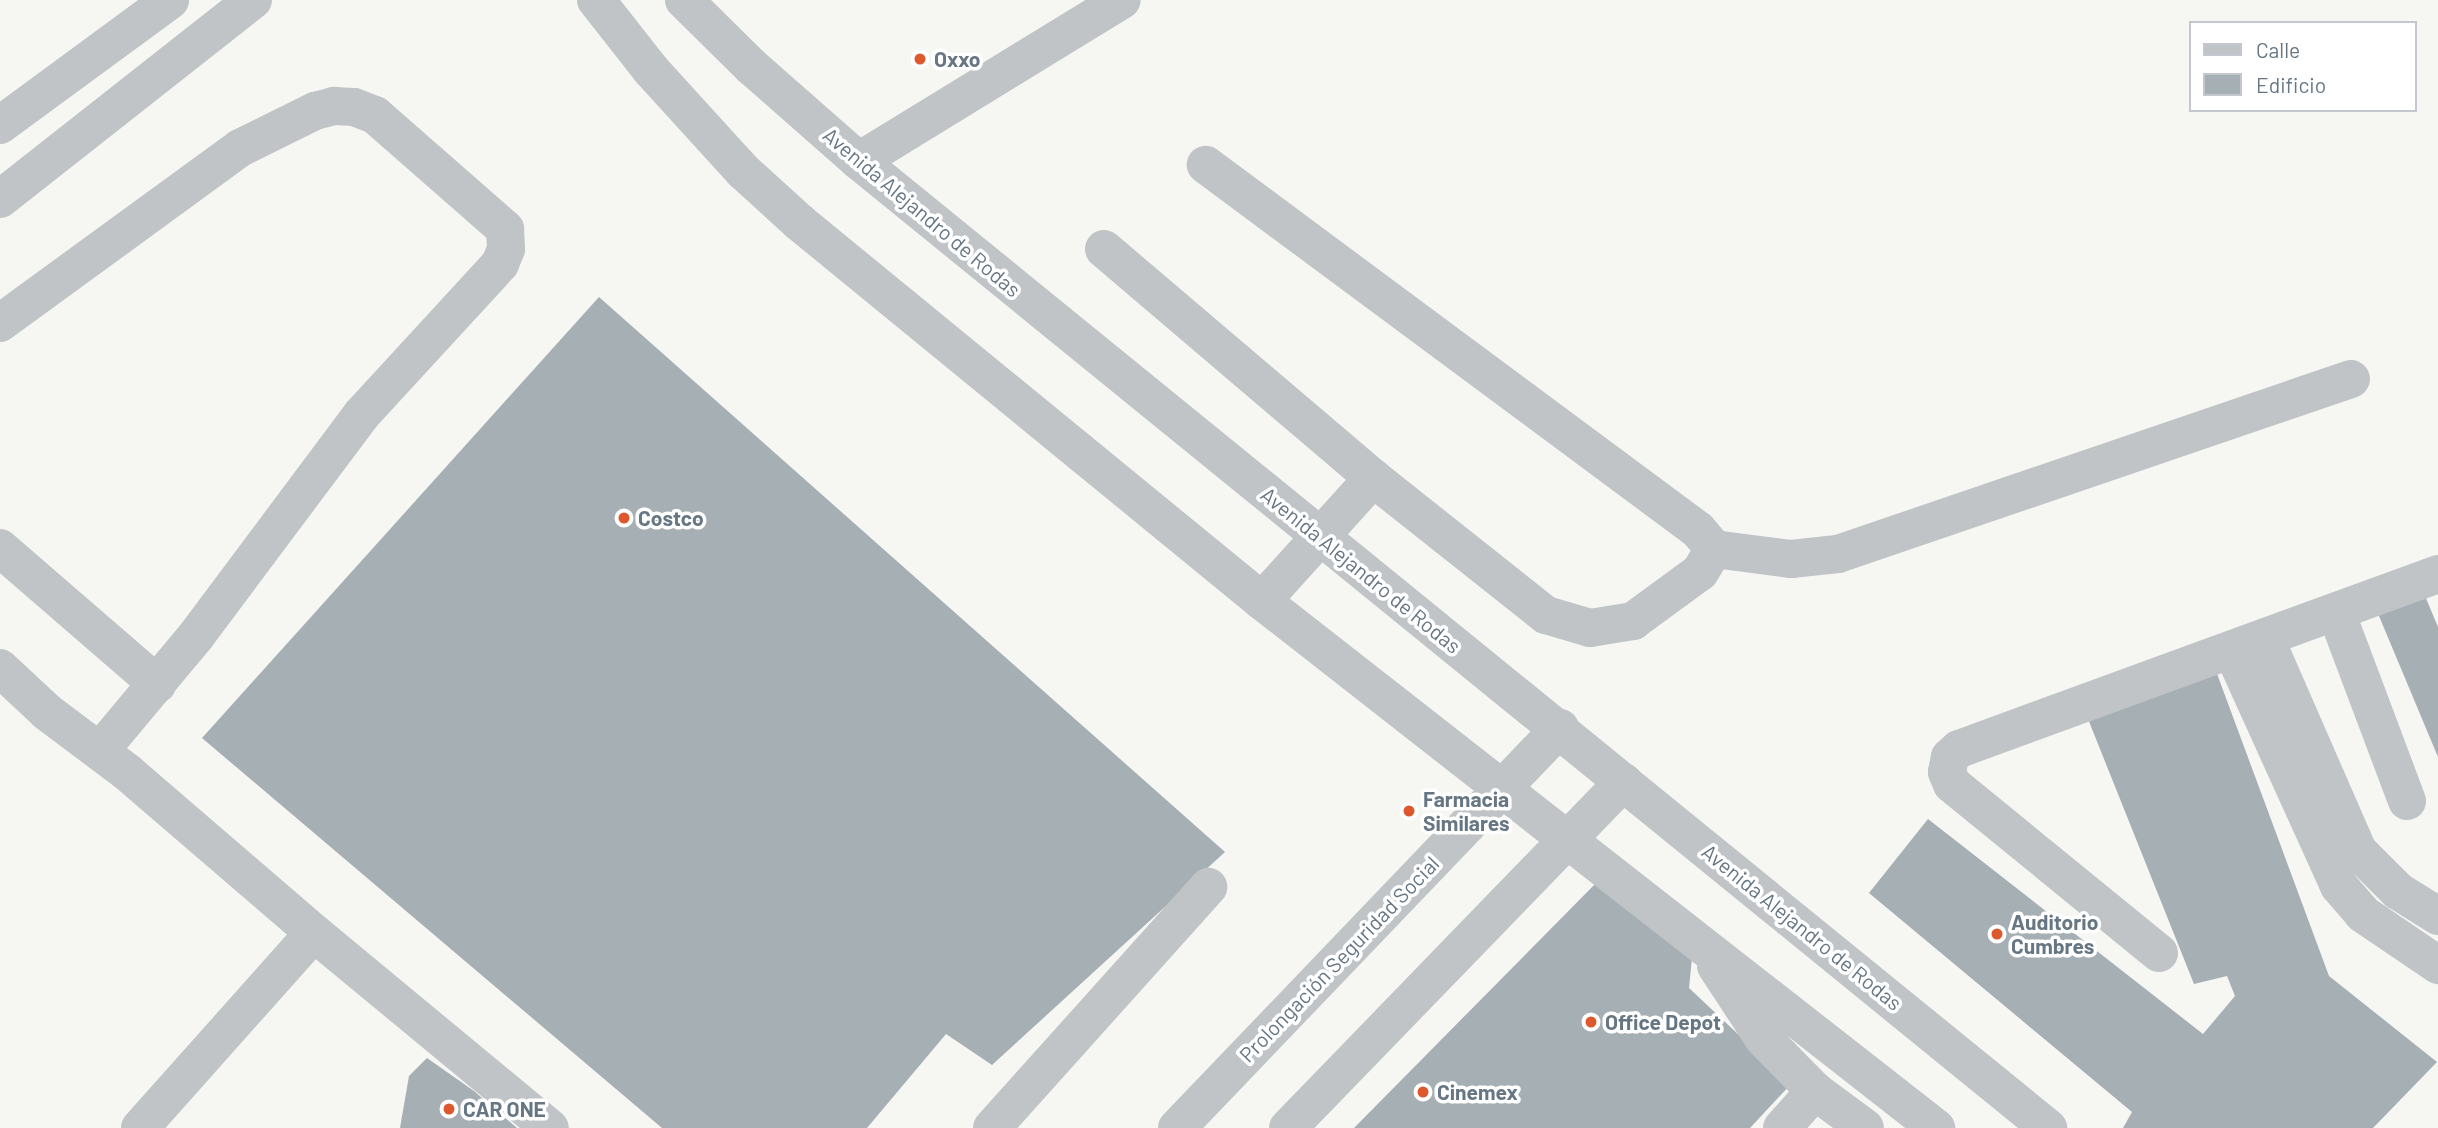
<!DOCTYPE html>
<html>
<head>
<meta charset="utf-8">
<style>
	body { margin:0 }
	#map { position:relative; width:2438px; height:1128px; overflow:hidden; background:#f6f6f3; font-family:Barlow,sans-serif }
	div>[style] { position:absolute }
	.building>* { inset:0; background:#a6afb4 }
	.minor>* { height:38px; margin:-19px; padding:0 19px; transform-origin:19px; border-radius:19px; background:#c0c4c7 }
	.dots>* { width:19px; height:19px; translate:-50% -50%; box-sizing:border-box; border:4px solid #fff; border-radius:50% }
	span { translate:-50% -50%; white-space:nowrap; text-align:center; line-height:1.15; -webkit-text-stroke:7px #fff; paint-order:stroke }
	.poi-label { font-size:21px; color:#667683; font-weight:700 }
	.left { translate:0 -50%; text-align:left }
	.street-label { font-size:21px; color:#667683 }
	.legend { position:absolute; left:2189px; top:21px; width:228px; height:91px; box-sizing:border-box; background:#fff; border:2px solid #c2c8cd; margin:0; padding:9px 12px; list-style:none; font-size:21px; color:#667683 }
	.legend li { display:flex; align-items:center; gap:14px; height:35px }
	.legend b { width:35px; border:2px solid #c2c8cd }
</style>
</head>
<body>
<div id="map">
	<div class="building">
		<div style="clip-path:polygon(599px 297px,1225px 852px,992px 1065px,946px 1034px,867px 1128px,662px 1128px,202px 738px)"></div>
		<div style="clip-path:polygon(2420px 584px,2438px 627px,2438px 757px,2374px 604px)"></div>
		<div style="clip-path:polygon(2213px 663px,2329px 976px,2437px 1062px,2373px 1128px,2123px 1128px,2132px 1112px,1869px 893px,1928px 819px,2203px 1034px,2235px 996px,2227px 976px,2194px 984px,2086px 714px)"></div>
		<div style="clip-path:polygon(1600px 879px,1692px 958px,1689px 988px,1791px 1084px,1750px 1128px,1354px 1128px)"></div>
		<div style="clip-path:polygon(427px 1058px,474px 1091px,517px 1128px,400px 1128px,409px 1076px)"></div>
	</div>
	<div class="minor">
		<div style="left:596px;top:0;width:89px;rotate:51.8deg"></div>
		<div style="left:651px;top:70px;width:137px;rotate:47.7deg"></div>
		<div style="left:743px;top:171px;width:76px;rotate:42.3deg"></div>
		<div style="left:799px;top:222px;width:598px;rotate:39.3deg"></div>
		<div style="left:1262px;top:601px;width:856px;rotate:38.02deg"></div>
		<div style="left:684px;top:0;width:95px;rotate:44.6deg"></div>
		<div style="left:752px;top:67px;width:142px;rotate:41.3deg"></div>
		<div style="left:859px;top:161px;width:1533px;rotate:39.12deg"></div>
		<div style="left:0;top:125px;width:211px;rotate:-36.3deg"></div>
		<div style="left:859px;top:161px;width:308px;rotate:-31.5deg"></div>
		<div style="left:0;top:199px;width:322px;rotate:-38.2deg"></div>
		<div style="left:1104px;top:249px;width:353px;rotate:40.4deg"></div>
		<div style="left:1373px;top:478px;width:221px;rotate:38.4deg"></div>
		<div style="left:1546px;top:615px;width:46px;rotate:16.5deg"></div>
		<div style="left:1590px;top:628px;width:44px;rotate:-9.2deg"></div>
		<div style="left:1633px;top:621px;width:83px;rotate:-36.2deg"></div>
		<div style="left:1700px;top:572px;width:27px;rotate:-59deg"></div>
		<div style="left:1714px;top:549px;width:25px;rotate:-130deg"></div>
		<div style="left:1698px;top:530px;width:613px;rotate:-143.43deg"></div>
		<div style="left:0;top:323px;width:297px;rotate:-36.1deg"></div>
		<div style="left:240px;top:148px;width:84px;rotate:-26.3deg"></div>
		<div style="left:315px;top:111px;width:20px;rotate:-15deg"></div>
		<div style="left:334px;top:106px;width:20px;rotate:3deg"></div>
		<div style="left:354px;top:107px;width:22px;rotate:21deg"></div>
		<div style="left:375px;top:115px;width:173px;rotate:41.2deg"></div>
		<div style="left:505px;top:229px;width:20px;rotate:87deg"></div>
		<div style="left:506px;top:249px;width:16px;rotate:112deg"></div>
		<div style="left:500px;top:264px;width:204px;rotate:132.6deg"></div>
		<div style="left:362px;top:414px;width:277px;rotate:126.8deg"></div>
		<div style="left:196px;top:636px;width:150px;rotate:129.9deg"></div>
		<div style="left:0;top:548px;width:208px;rotate:40.9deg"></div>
		<div style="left:1714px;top:549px;width:78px;rotate:7.4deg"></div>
		<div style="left:1791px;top:559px;width:47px;rotate:-6.1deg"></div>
		<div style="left:1838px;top:554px;width:542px;rotate:-18.84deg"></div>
		<div style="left:1262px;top:601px;width:166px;rotate:-47.9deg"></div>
		<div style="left:2336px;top:612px;width:202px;rotate:69.4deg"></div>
		<div style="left:2265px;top:638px;width:232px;rotate:66.4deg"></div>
		<div style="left:2358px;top:851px;width:57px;rotate:45deg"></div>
		<div style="left:2398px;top:891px;width:47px;rotate:32deg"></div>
		<div style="left:2232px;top:650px;width:259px;rotate:65.6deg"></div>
		<div style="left:2339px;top:886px;width:37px;rotate:49deg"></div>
		<div style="left:2363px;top:914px;width:91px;rotate:34.2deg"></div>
		<div style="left:0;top:668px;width:64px;rotate:43.1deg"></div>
		<div style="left:47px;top:712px;width:100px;rotate:36.9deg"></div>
		<div style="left:127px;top:772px;width:247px;rotate:40.7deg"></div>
		<div style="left:314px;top:933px;width:306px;rotate:39.6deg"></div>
		<div style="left:2159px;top:953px;width:267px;rotate:-140.8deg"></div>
		<div style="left:1952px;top:784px;width:13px;rotate:-113deg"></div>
		<div style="left:1947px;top:772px;width:15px;rotate:-79deg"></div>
		<div style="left:1950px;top:757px;width:12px;rotate:-42deg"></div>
		<div style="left:1959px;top:749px;width:510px;rotate:-20.07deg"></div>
		<div style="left:1716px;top:966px;width:87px;rotate:56.7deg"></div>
		<div style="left:1764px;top:1039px;width:73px;rotate:45.6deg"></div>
		<div style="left:1815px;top:1091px;width:62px;rotate:36.5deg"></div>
		<div style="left:140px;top:1128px;width:261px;rotate:-48.3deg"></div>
		<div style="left:992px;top:1128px;width:324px;rotate:-48.1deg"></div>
		<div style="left:1177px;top:1128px;width:554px;rotate:-46.24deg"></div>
		<div style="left:1288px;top:1128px;width:482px;rotate:-45.9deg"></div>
		<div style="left:1782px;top:1128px;width:50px;rotate:-48.3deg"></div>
	</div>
	<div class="dots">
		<div style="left:920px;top:59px;background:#dd582d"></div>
		<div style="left:624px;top:518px;background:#dd582d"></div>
		<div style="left:1409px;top:811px;background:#dd582d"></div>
		<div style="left:1997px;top:934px;background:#dd582d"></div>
		<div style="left:1591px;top:1022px;background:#dd582d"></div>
		<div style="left:1423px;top:1092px;background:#dd582d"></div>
		<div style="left:449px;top:1109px;background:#dd582d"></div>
	</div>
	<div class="poi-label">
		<span class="left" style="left:934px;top:59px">Oxxo</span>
		<span class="left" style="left:638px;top:518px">Costco</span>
		<span class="left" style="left:1423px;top:811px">Farmacia<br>Similares</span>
		<span class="left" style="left:2011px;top:934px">Auditorio<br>Cumbres</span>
		<span class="left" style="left:1605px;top:1022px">Office Depot</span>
		<span class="left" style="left:1437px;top:1092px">Cinemex</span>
		<span class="left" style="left:463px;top:1109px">CAR ONE</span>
	</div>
	<div class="street-label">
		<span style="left:922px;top:212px;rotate:40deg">Avenida Alejandro de Rodas</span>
		<span style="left:1361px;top:570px;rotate:39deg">Avenida Alejandro de Rodas</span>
		<span style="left:1802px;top:927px;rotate:39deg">Avenida Alejandro de Rodas</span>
		<span style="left:1339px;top:959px;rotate:-46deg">Prolongación Seguridad Social</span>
	</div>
	<ul class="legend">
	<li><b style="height:9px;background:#c0c4c7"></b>Calle</li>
	<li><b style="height:19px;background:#a6afb4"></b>Edificio</li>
	</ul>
</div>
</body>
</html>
